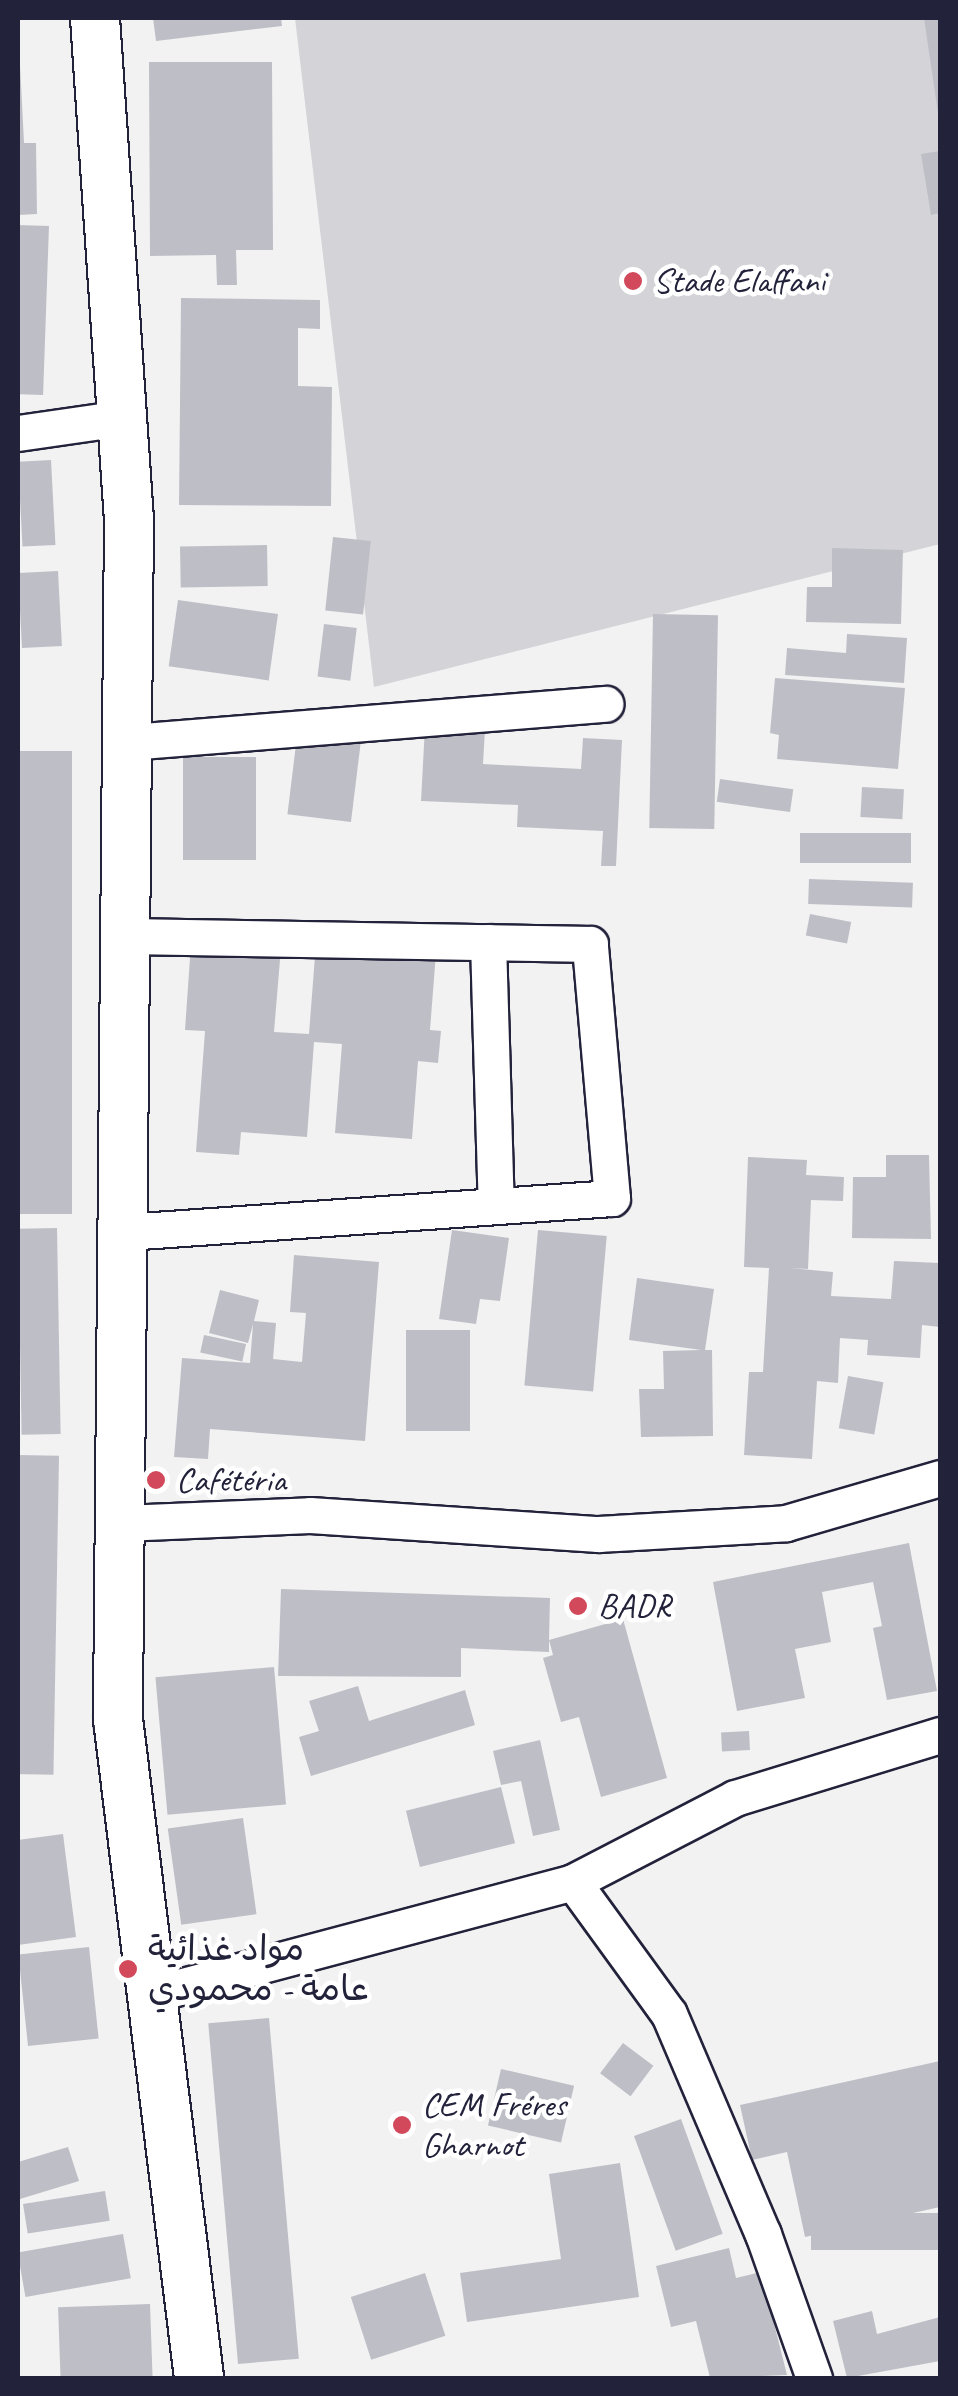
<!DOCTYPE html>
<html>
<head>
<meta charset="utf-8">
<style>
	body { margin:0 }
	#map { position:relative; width:958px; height:2396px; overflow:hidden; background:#f2f2f3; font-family:Caveat,"Playpen Sans Arabic",sans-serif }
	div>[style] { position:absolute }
	.green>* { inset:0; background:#d3d3d8 }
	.building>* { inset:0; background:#bebec6; transform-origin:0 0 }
	.roads { filter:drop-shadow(2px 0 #22223b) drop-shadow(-2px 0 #22223b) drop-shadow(0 2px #22223b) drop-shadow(0 -2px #22223b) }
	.minor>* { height:35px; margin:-17.5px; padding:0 17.5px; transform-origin:17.5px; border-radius:17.5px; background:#fff }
	.secondary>* { height:48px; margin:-24px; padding:0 24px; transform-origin:24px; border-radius:24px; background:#fff }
	.dots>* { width:28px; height:28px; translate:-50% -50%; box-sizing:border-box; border:5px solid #fff; border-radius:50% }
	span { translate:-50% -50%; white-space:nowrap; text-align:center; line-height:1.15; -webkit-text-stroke:9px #fff; paint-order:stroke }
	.poi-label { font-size:35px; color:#22223b }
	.left { translate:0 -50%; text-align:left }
	.frame { position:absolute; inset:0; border:20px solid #22223b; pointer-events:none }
</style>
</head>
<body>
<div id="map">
	<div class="green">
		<div style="clip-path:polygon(295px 18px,940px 18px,940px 544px,374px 687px)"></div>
	</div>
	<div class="building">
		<div style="clip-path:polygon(153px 18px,281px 18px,282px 26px,156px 41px)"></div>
		<div style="clip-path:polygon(924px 18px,940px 18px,940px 113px,938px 113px)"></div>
		<div style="clip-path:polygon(18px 25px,24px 143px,36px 143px,37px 214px,18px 215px)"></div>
		<div style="clip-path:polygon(149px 62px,272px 62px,273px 250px,236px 250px,237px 285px,217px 285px,216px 255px,150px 256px)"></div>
		<div style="clip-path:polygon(940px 151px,940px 213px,931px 215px,921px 154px)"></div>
		<div style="left:18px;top:225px;width:31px;height:169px;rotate:2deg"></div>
		<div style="clip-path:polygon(181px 298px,320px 300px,320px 329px,298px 328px,298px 386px,332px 387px,331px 506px,179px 505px)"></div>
		<div style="left:51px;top:460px;width:85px;height:33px;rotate:87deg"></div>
		<div style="left:333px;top:537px;width:38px;height:74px;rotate:6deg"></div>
		<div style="left:267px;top:545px;width:41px;height:87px;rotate:89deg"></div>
		<div style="clip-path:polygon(832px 548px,903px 550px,901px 624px,806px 622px,807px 587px,832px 587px)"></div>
		<div style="left:58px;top:571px;width:75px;height:40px;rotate:87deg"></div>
		<div style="left:178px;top:600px;width:101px;height:67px;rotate:8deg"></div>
		<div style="left:653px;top:614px;width:65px;height:214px;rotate:1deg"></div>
		<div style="left:324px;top:624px;width:33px;height:53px;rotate:7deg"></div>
		<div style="clip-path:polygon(847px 634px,907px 638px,904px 683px,785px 675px,787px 648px,846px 653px)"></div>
		<div style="clip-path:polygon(775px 678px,905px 688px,898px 769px,777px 759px,779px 735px,770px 733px)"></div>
		<div style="clip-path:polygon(426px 708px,486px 712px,483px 764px,581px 769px,583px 738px,622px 740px,616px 866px,601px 866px,603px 831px,517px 827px,518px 805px,421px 801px)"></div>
		<div style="left:299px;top:720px;width:64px;height:95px;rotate:7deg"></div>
		<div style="left:72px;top:751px;width:463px;height:54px;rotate:90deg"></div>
		<div style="left:183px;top:757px;width:73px;height:103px"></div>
		<div style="left:720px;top:779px;width:74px;height:23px;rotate:8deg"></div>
		<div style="left:862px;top:787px;width:42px;height:30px;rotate:3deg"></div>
		<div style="left:911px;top:833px;width:30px;height:111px;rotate:90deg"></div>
		<div style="left:809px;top:879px;width:104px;height:25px;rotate:2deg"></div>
		<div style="left:810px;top:914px;width:42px;height:22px;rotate:11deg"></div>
		<div style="clip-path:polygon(192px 929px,282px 936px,274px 1032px,309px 1034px,317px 930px,437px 940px,430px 1030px,441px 1031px,438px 1063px,418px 1061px,412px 1139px,335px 1133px,342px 1044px,314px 1042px,307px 1137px,241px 1132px,239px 1155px,196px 1152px,205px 1031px,185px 1030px)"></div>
		<div style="clip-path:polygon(886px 1155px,929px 1155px,931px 1239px,852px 1238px,853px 1177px,886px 1177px)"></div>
		<div style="clip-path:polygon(748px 1157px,807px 1160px,806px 1175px,844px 1177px,843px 1201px,811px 1200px,808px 1269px,790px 1268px,833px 1272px,831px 1296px,891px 1299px,894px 1261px,940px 1263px,940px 1327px,922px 1325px,920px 1358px,867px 1355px,868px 1340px,840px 1338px,838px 1383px,817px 1381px,812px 1459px,744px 1455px,749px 1372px,763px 1372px,769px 1268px,744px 1267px)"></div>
		<div style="left:57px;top:1228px;width:206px;height:39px;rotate:89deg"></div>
		<div style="clip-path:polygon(452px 1230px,509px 1238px,500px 1301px,480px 1299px,476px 1324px,439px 1319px)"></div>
		<div style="left:538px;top:1230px;width:69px;height:156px;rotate:5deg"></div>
		<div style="clip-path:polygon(294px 1255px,379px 1262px,365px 1441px,210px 1429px,208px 1459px,174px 1457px,182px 1358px,250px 1363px,253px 1324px,248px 1343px,209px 1333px,220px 1290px,259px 1300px,254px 1321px,276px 1323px,273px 1359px,302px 1362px,306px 1313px,290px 1312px)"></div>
		<div style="clip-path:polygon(637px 1278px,714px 1289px,705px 1350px,712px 1350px,713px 1436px,641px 1437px,639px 1389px,664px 1389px,663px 1351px,701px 1350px,629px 1340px)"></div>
		<div style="left:406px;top:1330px;width:64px;height:101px"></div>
		<div style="left:204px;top:1335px;width:43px;height:18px;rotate:12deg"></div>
		<div style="left:848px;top:1376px;width:36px;height:53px;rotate:10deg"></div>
		<div style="left:18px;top:1455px;width:41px;height:319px;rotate:1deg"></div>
		<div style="clip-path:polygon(909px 1543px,937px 1691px,887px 1700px,873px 1628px,882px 1626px,873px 1582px,822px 1592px,831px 1642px,795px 1649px,805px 1698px,737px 1711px,713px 1582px)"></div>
		<div style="clip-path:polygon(281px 1589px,550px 1598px,549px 1640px,623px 1619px,667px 1778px,601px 1797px,579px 1717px,561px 1722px,543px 1658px,553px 1655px,549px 1640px,549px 1652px,461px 1648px,461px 1677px,278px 1676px)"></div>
		<div style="left:274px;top:1667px;width:138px;height:119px;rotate:85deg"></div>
		<div style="clip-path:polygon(358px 1686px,369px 1721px,465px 1690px,475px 1725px,311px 1776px,299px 1737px,319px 1731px,309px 1701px)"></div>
		<div style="left:749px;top:1731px;width:19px;height:28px;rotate:87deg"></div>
		<div style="clip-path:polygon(540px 1740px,560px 1830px,533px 1836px,521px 1781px,501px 1785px,493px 1751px)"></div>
		<div style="left:501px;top:1787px;width:58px;height:98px;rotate:76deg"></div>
		<div style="left:243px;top:1818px;width:97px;height:76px;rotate:82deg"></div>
		<div style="clip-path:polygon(63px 1834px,76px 1937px,18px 1945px,18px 1840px)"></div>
		<div style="left:89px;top:1947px;width:92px;height:71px;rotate:84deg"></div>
		<div style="left:269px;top:2018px;width:342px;height:61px;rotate:85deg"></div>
		<div style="left:623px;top:2043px;width:38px;height:38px;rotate:37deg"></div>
		<div style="clip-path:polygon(940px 2061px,940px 2207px,805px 2237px,787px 2152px,752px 2160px,740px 2105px)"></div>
		<div style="left:501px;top:2069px;width:75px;height:58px;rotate:13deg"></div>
		<div style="left:681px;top:2119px;width:122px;height:50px;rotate:70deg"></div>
		<div style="clip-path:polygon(68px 2147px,79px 2181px,20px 2199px,18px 2162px)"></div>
		<div style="clip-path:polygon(620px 2163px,639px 2297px,467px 2322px,460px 2273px,561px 2259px,549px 2174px)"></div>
		<div style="left:105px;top:2191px;width:30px;height:83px;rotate:81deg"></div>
		<div style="left:940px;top:2213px;width:37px;height:129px;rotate:90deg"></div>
		<div style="left:123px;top:2234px;width:45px;height:107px;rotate:80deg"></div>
		<div style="clip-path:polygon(729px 2248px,736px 2278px,761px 2272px,787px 2375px,710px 2378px,696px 2321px,671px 2327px,656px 2266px)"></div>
		<div style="left:425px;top:2273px;width:66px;height:78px;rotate:72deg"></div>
		<div style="left:150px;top:2304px;width:74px;height:92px;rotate:88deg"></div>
		<div style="clip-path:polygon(872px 2311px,877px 2334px,940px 2317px,940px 2361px,847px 2378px,833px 2321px)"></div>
	</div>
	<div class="roads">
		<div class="minor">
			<div style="left:18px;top:433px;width:105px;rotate:-8.2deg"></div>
			<div style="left:130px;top:742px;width:477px;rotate:-4.6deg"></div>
			<div style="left:488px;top:942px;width:264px;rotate:88.3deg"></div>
			<div style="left:126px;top:1232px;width:487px;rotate:-4deg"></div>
			<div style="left:612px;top:1198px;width:255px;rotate:-95deg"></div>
			<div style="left:590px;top:944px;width:460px;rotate:-179deg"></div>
			<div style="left:122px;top:1523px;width:188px;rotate:-2.4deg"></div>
			<div style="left:310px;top:1515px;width:289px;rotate:3.8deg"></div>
			<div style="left:598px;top:1534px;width:188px;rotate:-3.3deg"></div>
			<div style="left:786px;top:1523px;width:160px;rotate:-16.3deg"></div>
			<div style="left:573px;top:1882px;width:163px;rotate:54deg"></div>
			<div style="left:669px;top:2014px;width:239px;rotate:66.9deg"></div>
			<div style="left:763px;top:2234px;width:153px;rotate:70.5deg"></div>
			<div style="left:153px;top:1994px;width:435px;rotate:-14.9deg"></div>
			<div style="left:573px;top:1882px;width:182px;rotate:-27.4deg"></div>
			<div style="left:735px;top:1798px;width:214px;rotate:-17.1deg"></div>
		</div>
		<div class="secondary">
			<div style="left:95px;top:18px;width:503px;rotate:86.13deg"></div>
			<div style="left:129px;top:520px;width:1199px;rotate:90.53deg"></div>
			<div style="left:118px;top:1719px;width:664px;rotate:82.99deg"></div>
		</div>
	</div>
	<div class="dots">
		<div style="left:633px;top:281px;background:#d1495b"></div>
		<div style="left:156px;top:1480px;background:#d1495b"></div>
		<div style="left:578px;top:1606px;background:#d1495b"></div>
		<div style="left:128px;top:1969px;background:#d1495b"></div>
		<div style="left:402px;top:2125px;background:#d1495b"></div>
	</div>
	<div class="poi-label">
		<span class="left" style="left:653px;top:281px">Stade Elaffani</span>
		<span class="left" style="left:176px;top:1480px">Cafétéria</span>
		<span class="left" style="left:598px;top:1606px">BADR</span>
		<span class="left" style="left:148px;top:1969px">مواد غذائية<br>عامة - محمودي</span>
		<span class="left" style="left:422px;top:2125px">CEM Fréres<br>Gharnot</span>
	</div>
	<div class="frame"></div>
</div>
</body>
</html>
